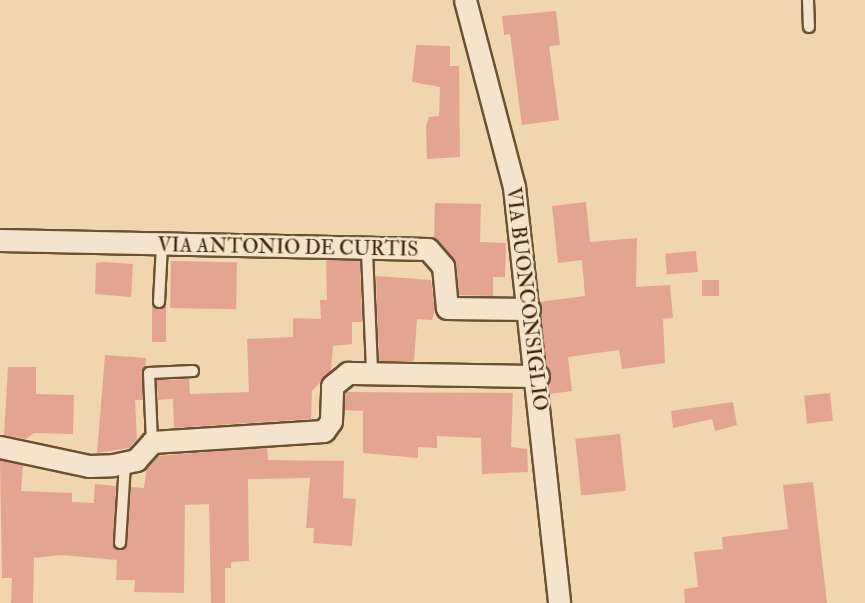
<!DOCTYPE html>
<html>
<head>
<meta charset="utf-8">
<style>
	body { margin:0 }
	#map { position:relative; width:865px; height:603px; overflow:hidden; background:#f0d5b1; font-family:"IM FELL Double Pica",serif }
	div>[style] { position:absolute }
	.building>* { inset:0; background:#e3a591; transform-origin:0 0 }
	.roads { filter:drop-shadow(2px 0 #6a512f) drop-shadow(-2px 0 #6a512f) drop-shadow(0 2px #6a512f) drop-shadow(0 -2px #6a512f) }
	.service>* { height:10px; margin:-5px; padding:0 5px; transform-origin:5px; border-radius:5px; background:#f5e4cc }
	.minor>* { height:21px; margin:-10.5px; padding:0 10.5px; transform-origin:10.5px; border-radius:10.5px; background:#f5e4cc }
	span { translate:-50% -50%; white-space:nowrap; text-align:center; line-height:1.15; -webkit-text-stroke:5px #f5e4cc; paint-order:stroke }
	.street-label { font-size:20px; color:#3e2504 }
</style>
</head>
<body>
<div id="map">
	<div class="building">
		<div style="clip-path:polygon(556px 11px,560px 45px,549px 46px,559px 120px,522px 125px,510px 34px,504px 35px,502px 16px)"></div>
		<div style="clip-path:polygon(416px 45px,450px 46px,450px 66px,459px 66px,460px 157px,427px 159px,426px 126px,429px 117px,439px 116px,440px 87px,412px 82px)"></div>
		<div style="clip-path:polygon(586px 202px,590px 242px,637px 238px,636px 287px,670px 285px,673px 318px,663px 319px,665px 363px,622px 369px,619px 350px,568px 357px,572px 391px,550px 394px,539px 302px,585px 296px,582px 260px,558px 263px,552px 206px)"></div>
		<div style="clip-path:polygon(435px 203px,481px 204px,480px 242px,506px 243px,505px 277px,493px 277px,493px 296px,459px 295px,456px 264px,434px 238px)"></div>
		<div style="left:696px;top:251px;width:21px;height:31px;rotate:85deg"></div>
		<div style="clip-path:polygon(326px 260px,360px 260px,362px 322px,352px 322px,352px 344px,333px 346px,331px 371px,312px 391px,311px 419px,174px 428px,173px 399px,158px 400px,157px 380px,189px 379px,190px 394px,249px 392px,247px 339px,293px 337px,293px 318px,321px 319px,320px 300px,327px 300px)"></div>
		<div style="left:171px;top:261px;width:66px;height:47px;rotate:1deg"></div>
		<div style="clip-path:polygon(104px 262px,133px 264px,131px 297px,95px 294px,96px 263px)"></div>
		<div style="clip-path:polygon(376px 276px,431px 280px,435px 310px,432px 320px,417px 319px,414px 361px,379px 361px)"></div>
		<div style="left:719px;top:280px;width:16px;height:17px;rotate:90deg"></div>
		<div style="left:152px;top:307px;width:14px;height:35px"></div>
		<div style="clip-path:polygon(105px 355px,146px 358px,143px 400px,135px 400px,137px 439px,129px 448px,97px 453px)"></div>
		<div style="clip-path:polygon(8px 367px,36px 367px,36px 394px,74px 395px,73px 434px,34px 433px,26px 439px,4px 435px)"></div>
		<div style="clip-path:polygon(345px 392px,513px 393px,511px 447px,527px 449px,528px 472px,482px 474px,481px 438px,437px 436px,437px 448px,418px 447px,418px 458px,363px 453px,363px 411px,344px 410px)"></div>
		<div style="left:830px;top:393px;width:28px;height:26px;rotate:84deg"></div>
		<div style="clip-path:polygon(733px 402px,737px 425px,715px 431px,712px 419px,673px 428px,671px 411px)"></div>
		<div style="left:620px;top:434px;width:57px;height:45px;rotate:84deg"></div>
		<div style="clip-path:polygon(267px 447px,268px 460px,344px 461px,343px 498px,356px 499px,352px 546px,313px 543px,314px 528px,306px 528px,310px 478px,248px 479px,249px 561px,231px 562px,231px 568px,225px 568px,225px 603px,211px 603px,209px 504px,185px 505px,184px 593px,134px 592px,135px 580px,116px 580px,117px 560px,61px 555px,34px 558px,33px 603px,11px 603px,12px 578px,2px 578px,0 460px,23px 465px,21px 491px,72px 493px,72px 502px,94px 503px,95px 484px,116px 486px,113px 543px,120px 550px,127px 543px,131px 487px,144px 488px,147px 467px,157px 456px)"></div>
		<div style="clip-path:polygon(813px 482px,827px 603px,685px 603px,684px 589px,698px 587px,694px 552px,723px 549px,722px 537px,788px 529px,783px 485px)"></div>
	</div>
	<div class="roads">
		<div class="service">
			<div style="left:808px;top:0;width:27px;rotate:88deg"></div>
			<div style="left:367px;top:251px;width:121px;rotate:87.6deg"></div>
			<div style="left:159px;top:302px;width:57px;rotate:-87deg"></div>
			<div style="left:152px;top:442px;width:69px;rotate:-92.5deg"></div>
			<div style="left:149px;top:373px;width:44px;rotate:-2.6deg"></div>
			<div style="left:120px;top:543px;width:80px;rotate:-86.4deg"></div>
		</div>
		<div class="minor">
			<div style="left:465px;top:0;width:193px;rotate:75.3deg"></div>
			<div style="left:514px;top:187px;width:418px;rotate:83.8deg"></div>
			<div style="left:0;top:240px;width:428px;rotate:1.2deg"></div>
			<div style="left:428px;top:249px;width:23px;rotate:49deg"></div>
			<div style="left:443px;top:266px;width:42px;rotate:84.6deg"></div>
			<div style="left:447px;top:308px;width:82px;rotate:0.7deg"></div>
			<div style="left:0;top:447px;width:91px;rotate:12.1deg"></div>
			<div style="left:89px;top:466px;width:24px;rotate:-2deg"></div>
			<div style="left:113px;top:465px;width:24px;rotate:-12deg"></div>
			<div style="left:136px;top:460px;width:24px;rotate:-48deg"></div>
			<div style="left:152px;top:442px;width:172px;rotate:-3.7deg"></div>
			<div style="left:324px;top:431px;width:12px;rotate:-55deg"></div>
			<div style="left:331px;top:421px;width:35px;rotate:-88deg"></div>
			<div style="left:332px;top:386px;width:21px;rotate:-39deg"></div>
			<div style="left:348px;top:373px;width:190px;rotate:0.9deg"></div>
		</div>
	</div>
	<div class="street-label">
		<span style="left:288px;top:247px;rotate:1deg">VIA ANTONIO DE CURTIS</span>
		<span style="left:527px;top:299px;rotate:83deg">VIA BUONCONSIGLIO</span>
	</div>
</div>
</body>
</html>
